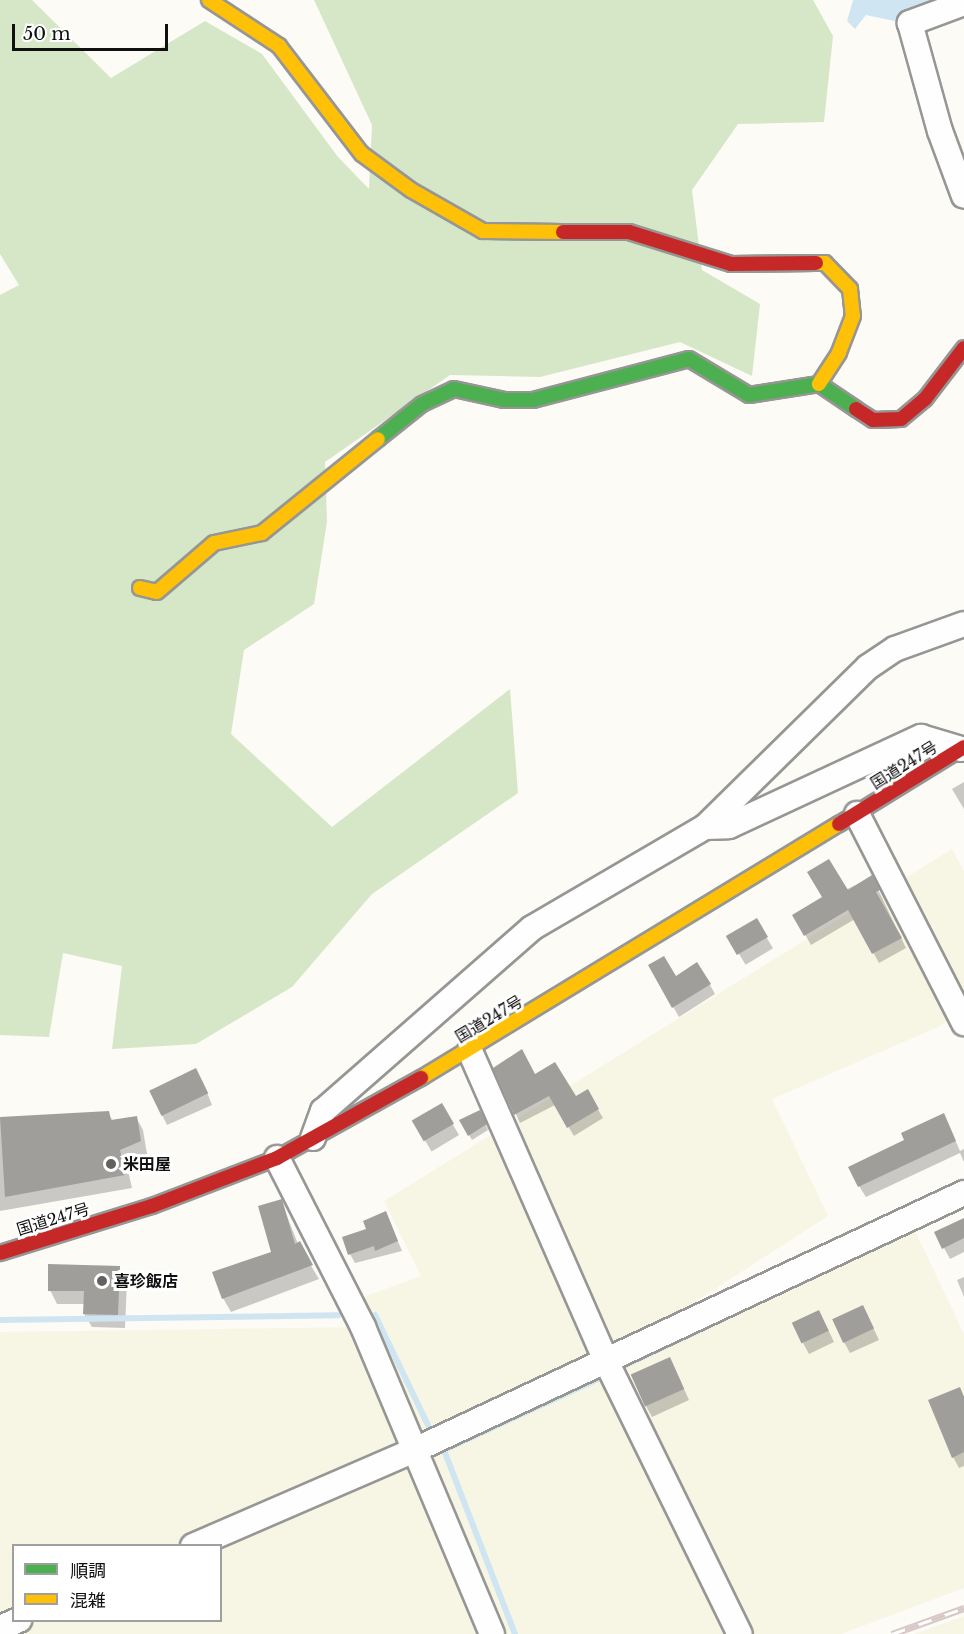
<!DOCTYPE html>
<html>
<head>
<meta charset="utf-8">
<style>
	body { margin:0 }
	#map { position:relative; width:964px; height:1634px; overflow:hidden; background:#fcfbf6; font-family:"Libre Baskerville","Noto Sans JP",serif }
	div>[style] { position:absolute }
	.farmland>* { inset:0; background:#f7f6e4 }
	.forest>* { inset:0; background:#d6e7c7 }
	.water>* { inset:0; background:#d0e5f2 }
	.shadow>* { inset:0; background:#0003; transform-origin:0 0 }
	.stream>* { height:6px; margin:-3px; padding:0 3px; transform-origin:3px; border-radius:3px; background:#d0e5f2 }
	.building>* { inset:0; background:#a09e9b; transform-origin:0 0 }
	.roads { filter:drop-shadow(2px 0 #969694) drop-shadow(-2px 0 #969694) drop-shadow(0 2px #969694) drop-shadow(0 -2px #969694) }
	.street>* { height:24px; margin:-12px; padding:0 12px; transform-origin:12px; border-radius:12px; background:#fffefe }
	.fast>* { height:14px; margin:-7px; padding:0 7px; transform-origin:7px; border-radius:7px; background:#4caf50 }
	.slow>* { height:14px; margin:-7px; padding:0 7px; transform-origin:7px; border-radius:7px; background:#ffc107 }
	.jam>* { height:14px; margin:-7px; padding:0 7px; transform-origin:7px; border-radius:7px; background:#c62828 }
	.rail>* { height:7px; margin-top:-3.5px; transform-origin:0; background:repeating-linear-gradient(90deg,#fff 0 14px,#d7c8c7 0 28px); box-sizing:border-box; border-block:2px solid #d7c8c7 }
	.dots>* { width:16px; height:16px; translate:-50% -50%; box-sizing:border-box; border:3px solid #fff; border-radius:50% }
	span { translate:-50% -50%; white-space:nowrap; text-align:center; line-height:1.15; -webkit-text-stroke:6px #fff; paint-order:stroke }
	.street-label { font-size:16px; color:#101010 }
	.poi-label { font-size:16px; color:#101010; font-weight:700 }
	.left { translate:0 -50%; text-align:left }
	.legend { position:absolute; left:12px; top:1544px; width:210px; height:78px; box-sizing:border-box; background:#fff; border:2px solid #9f9f9f; margin:0; padding:8px 10px; list-style:none; font-size:18px; color:#101010 }
	.legend li { display:flex; align-items:center; gap:12px; height:30px }
	.legend b { width:30px; border:2px solid #9f9f9f }
	.scale { position:absolute; left:12px; top:24px; width:156px; height:27px; box-sizing:border-box; border:3px solid #101010; border-top:0; padding-left:8px; font-size:18px; line-height:21px; white-space:nowrap; color:#101010; -webkit-text-stroke:4px #fff; paint-order:stroke }
</style>
</head>
<body>
<div id="map">
	<div class="farmland">
		<div style="clip-path:polygon(evenodd,952px 849px,964px 871px,964px 1012px,938px 1027px,772px 1099px,828px 1216px,611px 1356px,909px 1218px,964px 1334px,964px 1588px,841px 1634px,0 1634px,0 1332px,362px 1327px,350px 1302px,421px 1276px,384px 1201px,952px 849px,14px 1546px,220px 1546px,220px 1620px,14px 1620px,14px 1546px)"></div>
		<div style="clip-path:polygon(964px 1616px,964px 1634px,914px 1634px)"></div>
	</div>
	<div class="forest">
		<div style="clip-path:polygon(0 0,32px 0,111px 78px,205px 21px,262px 54px,338px 157px,369px 189px,372px 125px,314px 0,813px 0,833px 36px,824px 122px,738px 124px,692px 190px,702px 270px,760px 304px,752px 376px,680px 342px,540px 377px,450px 375px,325px 462px,327px 522px,314px 604px,244px 650px,231px 734px,332px 827px,510px 689px,518px 793px,372px 894px,292px 987px,196px 1044px,112px 1049px,122px 966px,63px 953px,49px 1037px,0 1035px,0 295px,19px 285px,0 254px)"></div>
	</div>
	<div class="water">
		<div style="clip-path:polygon(853px 0,937px 0,904px 11px,899px 22px,866px 15px,855px 29px,847px 21px)"></div>
	</div>
	<div class="shadow">
		<div style="clip-path:polygon(964px 782px,964px 809px,952px 789px)"></div>
		<div style="clip-path:polygon(872px 877px,906px 948px,879px 963px,855px 919px,811px 945px,794px 915px)"></div>
		<div style="left:756px;top:920px;width:33px;height:32px;rotate:59deg"></div>
		<div style="clip-path:polygon(650px 966px,676px 978px,710px 985px,715px 994px,679px 1017px)"></div>
		<div style="clip-path:polygon(495px 1069px,535px 1076px,575px 1098px,587px 1091px,603px 1118px,574px 1136px,555px 1105px,520px 1123px)"></div>
		<div style="clip-path:polygon(202px 1080px,212px 1105px,167px 1125px,150px 1090px)"></div>
		<div style="left:441px;top:1105px;width:35px;height:32px;rotate:59deg"></div>
		<div style="clip-path:polygon(108px 1113px,113px 1121px,136px 1117px,143px 1130px,147px 1154px,126px 1162px,132px 1188px,0 1211px,0 1119px)"></div>
		<div style="clip-path:polygon(482px 1116px,488px 1130px,472px 1140px,461px 1121px)"></div>
		<div style="clip-path:polygon(949px 1126px,960px 1151px,964px 1149px,964px 1162px,960px 1153px,866px 1197px,859px 1186px)"></div>
		<div style="clip-path:polygon(281px 1201px,298px 1244px,319px 1279px,231px 1312px,223px 1298px,273px 1253px)"></div>
		<div style="clip-path:polygon(964px 1220px,964px 1252px,950px 1259px,944px 1248px)"></div>
		<div style="clip-path:polygon(390px 1222px,402px 1251px,355px 1263px,350px 1254px)"></div>
		<div style="clip-path:polygon(119px 1268px,127px 1281px,125px 1328px,92px 1327px,84px 1314px,85px 1304px,57px 1304px,50px 1290px)"></div>
		<div style="clip-path:polygon(964px 1277px,964px 1297px,957px 1280px)"></div>
		<div style="clip-path:polygon(863px 1306px,879px 1340px,850px 1353px,844px 1342px)"></div>
		<div style="clip-path:polygon(825px 1323px,834px 1342px,809px 1354px,803px 1343px)"></div>
		<div style="clip-path:polygon(675px 1369px,689px 1400px,652px 1417px,646px 1406px)"></div>
		<div style="clip-path:polygon(960px 1389px,964px 1397px,964px 1466px,959px 1468px,953px 1457px)"></div>
	</div>
	<div class="stream">
		<div style="left:375px;top:1315px;width:122px;rotate:64.3deg"></div>
		<div style="left:0;top:1320px;width:338px;rotate:-0.8deg"></div>
		<div style="left:615px;top:1370px;width:122px;rotate:-25.3deg"></div>
		<div style="left:515px;top:1634px;width:197px;rotate:-111.1deg"></div>
		<div style="left:444px;top:1450px;width:179px;rotate:-24.8deg"></div>
	</div>
	<div class="building">
		<div style="clip-path:polygon(829px 859px,848px 890px,872px 875px,880px 890px,876px 892px,902px 938px,872px 954px,848px 910px,804px 936px,792px 915px,822px 897px,807px 872px)"></div>
		<div style="left:757px;top:918px;width:22px;height:36px;rotate:60deg"></div>
		<div style="clip-path:polygon(664px 956px,676px 976px,697px 962px,711px 984px,672px 1008px,648px 965px)"></div>
		<div style="clip-path:polygon(522px 1049px,535px 1074px,555px 1062px,576px 1096px,588px 1089px,599px 1109px,567px 1128px,549px 1096px,514px 1115px,493px 1068px)"></div>
		<div style="left:196px;top:1068px;width:28px;height:52px;rotate:64deg"></div>
		<div style="left:442px;top:1103px;width:24px;height:35px;rotate:60deg"></div>
		<div style="clip-path:polygon(480px 1110px,487px 1124px,468px 1136px,459px 1120px)"></div>
		<div style="clip-path:polygon(109px 1111px,111px 1120px,137px 1116px,141px 1141px,120px 1150px,125px 1175px,5px 1197px,0 1117px)"></div>
		<div style="clip-path:polygon(944px 1113px,956px 1141px,858px 1187px,848px 1167px,904px 1140px,901px 1133px)"></div>
		<div style="clip-path:polygon(282px 1199px,295px 1244px,300px 1241px,313px 1265px,222px 1299px,212px 1272px,271px 1252px,258px 1206px)"></div>
		<div style="clip-path:polygon(386px 1211px,398px 1241px,375px 1251px,374px 1246px,348px 1255px,342px 1237px,366px 1229px,363px 1221px)"></div>
		<div style="clip-path:polygon(964px 1218px,964px 1238px,942px 1249px,934px 1232px)"></div>
		<div style="clip-path:polygon(48px 1264px,120px 1266px,118px 1315px,83px 1314px,84px 1291px,48px 1291px)"></div>
		<div style="left:863px;top:1305px;width:26px;height:34px;rotate:65deg"></div>
		<div style="left:819px;top:1310px;width:23px;height:30px;rotate:65deg"></div>
		<div style="left:670px;top:1357px;width:35px;height:43px;rotate:66deg"></div>
		<div style="clip-path:polygon(960px 1387px,964px 1397px,964px 1452px,952px 1458px,928px 1400px)"></div>
	</div>
	<div class="roads">
		<div class="street">
			<div style="left:964px;top:3px;width:58px;rotate:159.7deg"></div>
			<div style="left:910px;top:23px;width:112px;rotate:74.5deg"></div>
			<div style="left:940px;top:131px;width:69px;rotate:69.7deg"></div>
			<div style="left:857px;top:814px;width:235px;rotate:62.9deg"></div>
			<div style="left:705px;top:827px;width:228px;rotate:-44.5deg"></div>
			<div style="left:868px;top:667px;width:32px;rotate:-34deg"></div>
			<div style="left:895px;top:649px;width:73px;rotate:-19.9deg"></div>
			<div style="left:470px;top:1051px;width:339px;rotate:66.3deg"></div>
			<div style="left:606px;top:1361px;width:304px;rotate:63.9deg"></div>
			<div style="left:313px;top:1138px;width:29px;rotate:-70deg"></div>
			<div style="left:323px;top:1111px;width:278px;rotate:-41.2deg"></div>
			<div style="left:532px;top:928px;width:200px;rotate:-30.3deg"></div>
			<div style="left:705px;top:827px;width:24px;rotate:-2deg"></div>
			<div style="left:729px;top:826px;width:212px;rotate:-24.9deg"></div>
			<div style="left:921px;top:737px;width:42px;rotate:16.7deg"></div>
			<div style="left:277px;top:1158px;width:190px;rotate:63deg"></div>
			<div style="left:363px;top:1327px;width:333px;rotate:67.2deg"></div>
			<div style="left:193px;top:1546px;width:244px;rotate:-23.4deg"></div>
			<div style="left:417px;top:1449px;width:604px;rotate:-25.08deg"></div>
			<div style="left:0;top:1628px;width:21px;rotate:-23deg"></div>
		</div>
		<div class="fast">
			<div style="left:378px;top:439px;width:56px;rotate:-38.5deg"></div>
			<div style="left:422px;top:404px;width:35px;rotate:-25deg"></div>
			<div style="left:454px;top:389px;width:51px;rotate:12.4deg"></div>
			<div style="left:504px;top:400px;width:29px"></div>
			<div style="left:533px;top:400px;width:161px;rotate:-14.7deg"></div>
			<div style="left:689px;top:359px;width:70px;rotate:31deg"></div>
			<div style="left:749px;top:395px;width:71px;rotate:-8.9deg"></div>
			<div style="left:819px;top:384px;width:45px;rotate:34deg"></div>
		</div>
		<div class="slow">
			<div style="left:209px;top:0;width:84px;rotate:33.3deg"></div>
			<div style="left:279px;top:46px;width:136px;rotate:52.5deg"></div>
			<div style="left:362px;top:154px;width:61px;rotate:36.3deg"></div>
			<div style="left:411px;top:190px;width:83px;rotate:29.7deg"></div>
			<div style="left:483px;top:231px;width:80px;rotate:0.7deg"></div>
			<div style="left:816px;top:263px;width:9px"></div>
			<div style="left:825px;top:263px;width:36px;rotate:46deg"></div>
			<div style="left:850px;top:289px;width:27px;rotate:84deg"></div>
			<div style="left:853px;top:316px;width:40px;rotate:111deg"></div>
			<div style="left:839px;top:353px;width:37px;rotate:123deg"></div>
			<div style="left:140px;top:588px;width:17px;rotate:13deg"></div>
			<div style="left:157px;top:592px;width:75px;rotate:-40.7deg"></div>
			<div style="left:214px;top:543px;width:49px;rotate:-11.8deg"></div>
			<div style="left:262px;top:533px;width:149px;rotate:-39deg"></div>
			<div style="left:421px;top:1078px;width:489px;rotate:-31.3deg"></div>
		</div>
		<div class="jam">
			<div style="left:563px;top:232px;width:66px"></div>
			<div style="left:629px;top:232px;width:107px;rotate:17.4deg"></div>
			<div style="left:731px;top:264px;width:85px;rotate:-0.7deg"></div>
			<div style="left:856px;top:409px;width:20px;rotate:33deg"></div>
			<div style="left:873px;top:420px;width:28px;rotate:-2deg"></div>
			<div style="left:901px;top:419px;width:31px;rotate:-40deg"></div>
			<div style="left:925px;top:399px;width:64px;rotate:-52.6deg"></div>
			<div style="left:839px;top:824px;width:147px;rotate:-31.6deg"></div>
			<div style="left:0;top:1253px;width:159px;rotate:-17.2deg"></div>
			<div style="left:152px;top:1206px;width:134px;rotate:-21deg"></div>
			<div style="left:277px;top:1158px;width:165px;rotate:-29.1deg"></div>
		</div>
	</div>
	<div class="rail">
		<div style="left:892px;top:1634px;width:77px;rotate:-19.9deg"></div>
	</div>
	<div class="dots">
		<div style="left:111px;top:1164px;background:#636260"></div>
		<div style="left:102px;top:1281px;background:#636260"></div>
	</div>
	<div class="street-label">
		<span style="left:904px;top:765px;rotate:-32deg">国道247号</span>
		<span style="left:489px;top:1019px;rotate:-31deg">国道247号</span>
		<span style="left:53px;top:1219px;rotate:-17deg">国道247号</span>
	</div>
	<div class="poi-label">
		<span class="left" style="left:123px;top:1164px">米田屋</span>
		<span class="left" style="left:114px;top:1281px">喜珍飯店</span>
	</div>
	<ul class="legend">
	<li><b style="height:8px;background:#4caf50"></b>順調</li>
	<li><b style="height:8px;background:#ffc107"></b>混雑</li>
	</ul>
	<div class="scale">50 m</div>
</div>
</body>
</html>
